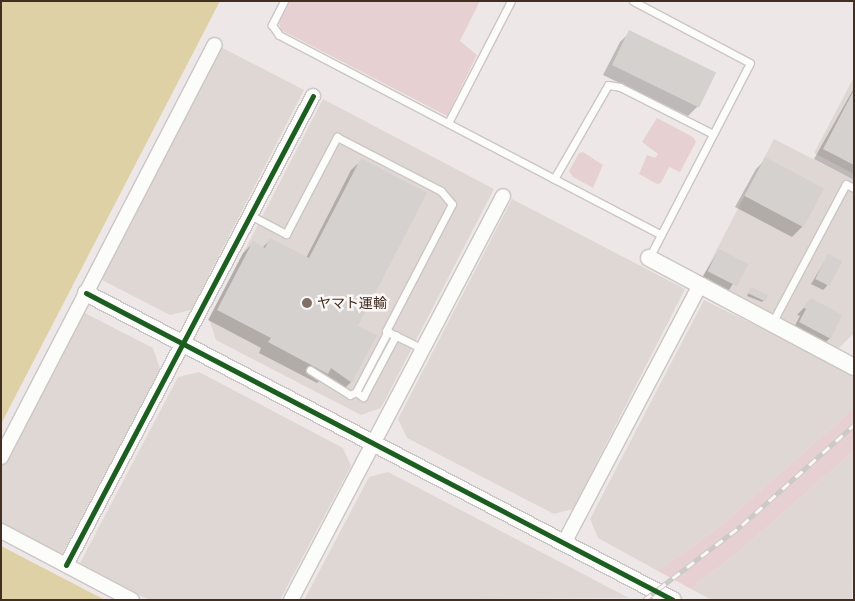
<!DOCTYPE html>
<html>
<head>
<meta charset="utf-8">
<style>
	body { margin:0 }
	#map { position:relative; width:855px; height:601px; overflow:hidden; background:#ede8e7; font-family:"Noto Sans","Noto Sans JP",sans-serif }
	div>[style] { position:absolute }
	.built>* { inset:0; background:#dfd7d4 }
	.green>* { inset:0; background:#e7d0d2 }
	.water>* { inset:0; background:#ded1a5 }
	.shadow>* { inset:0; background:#0003 }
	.building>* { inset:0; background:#d5d1cf; transform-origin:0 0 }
	.roads { filter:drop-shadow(1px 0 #cbc6c5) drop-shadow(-1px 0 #cbc6c5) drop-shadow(0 1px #cbc6c5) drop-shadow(0 -1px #cbc6c5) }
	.service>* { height:7px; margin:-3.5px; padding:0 3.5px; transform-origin:3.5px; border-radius:3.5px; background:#fcfcfb }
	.minor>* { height:14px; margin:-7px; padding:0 7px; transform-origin:7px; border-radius:7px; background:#fcfcfb }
	.tertiary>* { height:16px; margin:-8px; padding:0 8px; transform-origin:8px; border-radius:8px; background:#fcfcfb }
	.rail>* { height:5px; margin-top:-2.5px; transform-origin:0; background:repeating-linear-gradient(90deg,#fbf6f6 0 9px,#cdc9c8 0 18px); box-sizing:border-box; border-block:1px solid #cdc9c8 }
	.cycleway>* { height:5px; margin:-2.5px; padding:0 2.5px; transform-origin:2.5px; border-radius:2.5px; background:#1b5e20 }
	.dots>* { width:14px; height:14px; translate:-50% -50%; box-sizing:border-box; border:2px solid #fbf6f6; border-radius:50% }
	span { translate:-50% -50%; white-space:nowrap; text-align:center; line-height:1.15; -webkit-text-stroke:5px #fbf6f6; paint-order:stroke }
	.poi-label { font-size:14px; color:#432e22 }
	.left { translate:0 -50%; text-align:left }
	.frame { position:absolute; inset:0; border:2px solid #432e22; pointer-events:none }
</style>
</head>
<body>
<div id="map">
	<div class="built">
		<div style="clip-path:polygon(219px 46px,304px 90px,191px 310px,170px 315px,100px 279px)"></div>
		<div style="clip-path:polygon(854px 77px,854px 174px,814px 153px)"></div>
		<div style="clip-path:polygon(323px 99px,494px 189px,381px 408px,361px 415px,216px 340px,209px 319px)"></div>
		<div style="clip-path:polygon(774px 139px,854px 180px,854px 333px,838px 349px,702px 278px)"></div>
		<div style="clip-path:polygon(512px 199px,685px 289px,573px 509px,554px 514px,407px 438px,398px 419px)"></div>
		<div style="clip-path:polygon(704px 300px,854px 374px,854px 408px,720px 526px,658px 571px,598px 538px,590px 519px)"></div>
		<div style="clip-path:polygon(83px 312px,153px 348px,160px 369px,62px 554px,1px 523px,1px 468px)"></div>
		<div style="clip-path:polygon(199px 372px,343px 448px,351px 466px,280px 600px,149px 600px,80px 563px,178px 377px)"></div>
		<div style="clip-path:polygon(854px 451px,852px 600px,712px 600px,691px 589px,742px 549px)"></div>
		<div style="clip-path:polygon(388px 472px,629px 598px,304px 600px,369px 477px)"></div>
	</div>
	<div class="green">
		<div style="clip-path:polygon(290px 1px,480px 1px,460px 41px,477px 55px,447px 116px,281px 30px,279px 23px)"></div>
		<div style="clip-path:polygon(657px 118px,693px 137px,696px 142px,680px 172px,669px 167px,661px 183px,657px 184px,639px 174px,647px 155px,655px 158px,658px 154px,642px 142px)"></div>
		<div style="clip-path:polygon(583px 152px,603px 165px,593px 188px,573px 177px,569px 171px,579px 153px)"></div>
		<div style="clip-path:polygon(854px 408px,854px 451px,742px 549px,691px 589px,658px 571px,720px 526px)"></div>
	</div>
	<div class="water">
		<div style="clip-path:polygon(1px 1px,220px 1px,1px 424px)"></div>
		<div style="clip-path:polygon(1px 546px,105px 600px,1px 600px)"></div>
	</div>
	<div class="shadow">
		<div style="clip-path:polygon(630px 32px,698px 106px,688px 116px,603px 75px,620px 42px)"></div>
		<div style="clip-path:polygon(854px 88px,854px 180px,814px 159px)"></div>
		<div style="clip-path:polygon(766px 159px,822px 189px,802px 227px,792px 237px,735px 207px,756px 169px)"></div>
		<div style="clip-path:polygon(362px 160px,357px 326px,351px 382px,341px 392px,321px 379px,317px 383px,259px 353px,261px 348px,208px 320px,243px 253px,253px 243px,262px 248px,270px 240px,306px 258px,351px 170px)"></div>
		<div style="clip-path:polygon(719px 250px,746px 264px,727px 293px,701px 279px)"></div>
		<div style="clip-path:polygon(828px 256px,827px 286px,823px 290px,811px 284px)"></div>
		<div style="clip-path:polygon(750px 290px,764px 300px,762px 302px,747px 296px)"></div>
		<div style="clip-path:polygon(811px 300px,830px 338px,823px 345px,793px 329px,800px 316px,797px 315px)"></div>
	</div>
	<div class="building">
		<div style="left:629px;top:30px;width:97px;height:39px;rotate:26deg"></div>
		<div style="clip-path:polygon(854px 90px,854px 165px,823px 149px)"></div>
		<div style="left:765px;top:157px;width:67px;height:44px;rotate:28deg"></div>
		<div style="clip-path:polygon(361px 158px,427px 193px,358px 326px,377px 335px,352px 383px,331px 368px,328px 374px,268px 342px,271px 338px,217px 310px,253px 241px,265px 248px,270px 238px,309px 258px)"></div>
		<div style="left:719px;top:249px;width:33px;height:25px;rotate:27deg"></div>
		<div style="left:828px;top:254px;width:16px;height:28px;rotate:27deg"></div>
		<div style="left:751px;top:287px;width:19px;height:7px;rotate:25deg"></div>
		<div style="clip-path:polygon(811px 298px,842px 315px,831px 339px,799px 322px,806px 309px,803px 307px)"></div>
	</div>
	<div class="roads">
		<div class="service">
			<div style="left:284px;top:1px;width:27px;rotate:117deg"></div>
			<div style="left:272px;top:25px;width:12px;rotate:55deg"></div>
			<div style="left:279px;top:35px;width:431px;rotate:27.6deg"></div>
			<div style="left:633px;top:1px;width:132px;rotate:27.9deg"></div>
			<div style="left:750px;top:63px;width:220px;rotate:117.4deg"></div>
			<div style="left:448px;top:123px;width:137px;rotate:-62.7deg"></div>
			<div style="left:554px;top:179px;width:108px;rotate:-60.1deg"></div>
			<div style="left:608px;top:85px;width:12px;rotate:9deg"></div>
			<div style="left:620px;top:87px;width:104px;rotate:26.8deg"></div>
			<div style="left:250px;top:215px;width:41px;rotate:27.8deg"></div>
			<div style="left:286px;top:234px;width:110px;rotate:-62.3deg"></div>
			<div style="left:337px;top:137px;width:117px;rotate:27.4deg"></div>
			<div style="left:441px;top:191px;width:17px;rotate:50deg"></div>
			<div style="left:452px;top:204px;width:143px;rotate:117.5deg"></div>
			<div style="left:386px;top:331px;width:41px;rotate:25.9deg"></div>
			<div style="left:772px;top:323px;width:157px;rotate:-62deg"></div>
			<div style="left:846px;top:184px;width:9px;rotate:27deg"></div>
			<div style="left:388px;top:331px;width:69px;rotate:117.7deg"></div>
			<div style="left:356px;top:392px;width:9px;rotate:36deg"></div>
			<div style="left:363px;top:397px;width:70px;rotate:-62deg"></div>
			<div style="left:310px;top:370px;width:47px;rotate:32deg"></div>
			<div style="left:350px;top:395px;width:7px;rotate:-27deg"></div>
		</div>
		<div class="minor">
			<div style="left:1px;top:457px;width:464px;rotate:-62.6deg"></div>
			<div style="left:1px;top:531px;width:148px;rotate:27.8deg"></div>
			<div style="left:564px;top:543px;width:292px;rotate:-62.2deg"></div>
			<div style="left:66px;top:565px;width:530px;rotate:-62.23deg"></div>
			<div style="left:291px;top:600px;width:456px;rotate:-62.3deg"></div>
		</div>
		<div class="tertiary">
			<div style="left:649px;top:258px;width:232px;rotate:28deg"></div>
			<div style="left:86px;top:293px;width:662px;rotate:27.61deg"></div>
		</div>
	</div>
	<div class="rail">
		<div style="left:644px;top:600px;width:123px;rotate:-37.4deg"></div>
		<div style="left:742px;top:525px;width:150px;rotate:-41.8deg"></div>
	</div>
	<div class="cycleway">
		<div style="left:86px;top:293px;width:662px;rotate:27.61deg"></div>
		<div style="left:66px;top:565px;width:530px;rotate:-62.23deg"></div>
	</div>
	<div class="dots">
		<div style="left:307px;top:303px;background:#7e6f67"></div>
	</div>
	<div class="poi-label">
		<span class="left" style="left:317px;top:303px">ヤマト運輸</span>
	</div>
	<div class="frame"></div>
</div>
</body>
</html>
